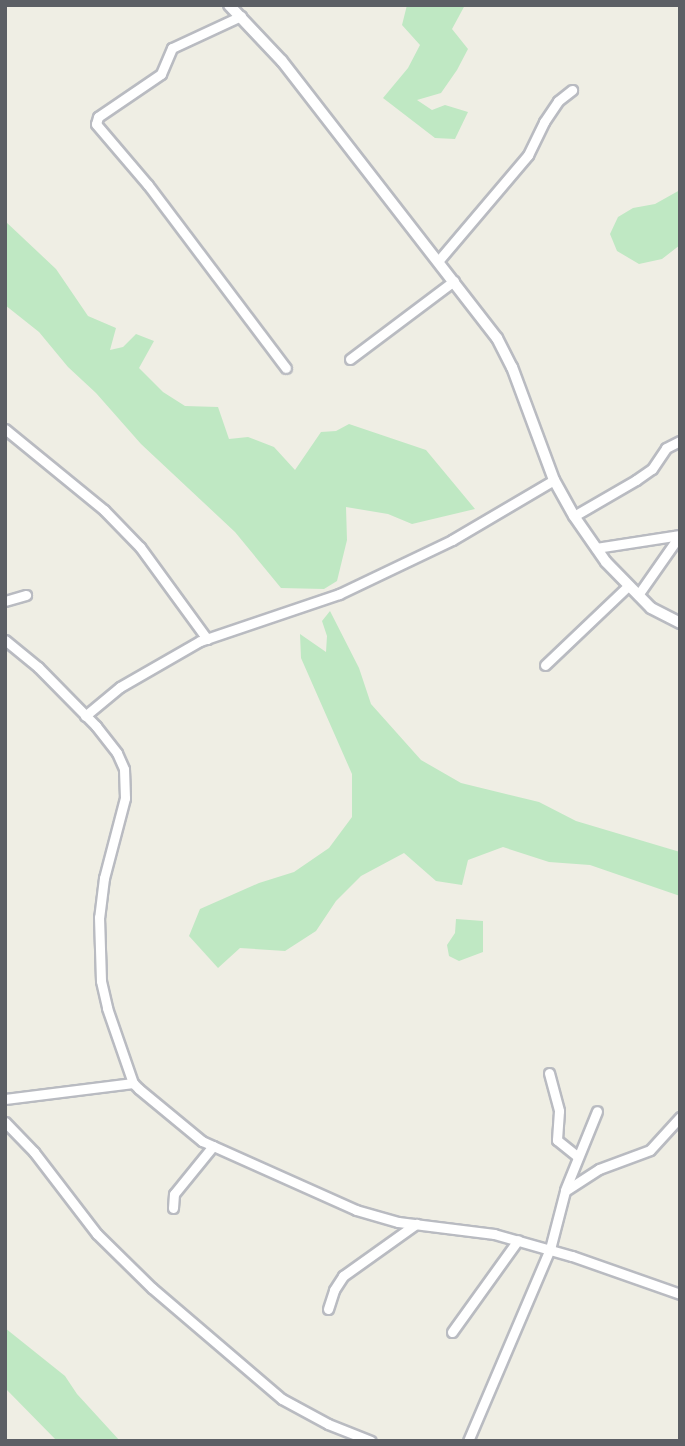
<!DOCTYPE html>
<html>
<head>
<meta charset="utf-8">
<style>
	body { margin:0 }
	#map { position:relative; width:685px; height:1446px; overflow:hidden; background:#efeee4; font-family:"Fira Sans",sans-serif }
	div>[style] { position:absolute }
	.green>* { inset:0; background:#bfe8c3 }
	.roads { filter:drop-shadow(2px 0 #b9bbc1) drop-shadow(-2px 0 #b9bbc1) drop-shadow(0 2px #b9bbc1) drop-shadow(0 -2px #b9bbc1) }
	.minor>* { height:9px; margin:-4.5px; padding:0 4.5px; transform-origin:4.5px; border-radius:4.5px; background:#fff }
	.tertiary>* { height:10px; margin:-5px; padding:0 5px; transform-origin:5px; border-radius:5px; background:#fff }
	span { translate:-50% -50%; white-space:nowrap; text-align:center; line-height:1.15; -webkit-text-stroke:6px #fff; paint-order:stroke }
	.frame { position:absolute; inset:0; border:7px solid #5c5f65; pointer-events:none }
</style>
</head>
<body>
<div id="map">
	<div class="green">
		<div style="clip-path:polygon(407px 5px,465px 5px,452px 29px,468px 49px,457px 70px,441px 93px,417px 100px,432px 110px,445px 105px,468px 112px,455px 139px,435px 138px,383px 98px,408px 68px,420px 45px,402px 25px)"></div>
		<div style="clip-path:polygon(680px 190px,680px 245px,662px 259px,639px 264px,617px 251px,610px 234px,618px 217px,633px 208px,655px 204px)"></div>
		<div style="clip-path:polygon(5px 221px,56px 269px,88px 316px,116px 328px,110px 350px,123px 347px,136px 334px,154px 341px,139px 368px,163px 392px,185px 406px,218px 407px,229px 439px,248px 437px,274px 447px,295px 470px,321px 432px,336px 431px,349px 424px,426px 450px,475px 509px,412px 524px,388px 514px,346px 507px,347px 540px,337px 581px,324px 589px,281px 588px,235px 532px,141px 444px,96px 393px,68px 367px,39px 332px,5px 305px)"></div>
		<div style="clip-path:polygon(330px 611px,359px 668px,371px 704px,421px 760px,461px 783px,539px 802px,576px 821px,680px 852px,680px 896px,590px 865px,549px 862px,503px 847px,468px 860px,462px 885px,436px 881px,404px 853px,361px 876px,336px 901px,316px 931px,285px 951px,240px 948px,218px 968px,189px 936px,200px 909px,259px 883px,294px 872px,329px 848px,352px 817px,352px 774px,301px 658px,300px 634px,326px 652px,327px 636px,322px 621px)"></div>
		<div style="clip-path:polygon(456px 919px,483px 921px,483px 952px,459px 961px,449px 956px,447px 945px,455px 933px)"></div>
		<div style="clip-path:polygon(5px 1328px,65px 1376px,77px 1394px,120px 1441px,57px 1441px,5px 1388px)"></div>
	</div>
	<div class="roads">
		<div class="minor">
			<div style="left:241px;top:16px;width:76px;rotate:155.1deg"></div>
			<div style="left:172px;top:48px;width:28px;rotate:113deg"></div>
			<div style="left:161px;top:74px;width:76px;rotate:145.7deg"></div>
			<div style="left:98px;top:117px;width:7px;rotate:106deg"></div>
			<div style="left:96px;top:124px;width:80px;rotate:49.6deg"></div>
			<div style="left:148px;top:185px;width:229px;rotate:53deg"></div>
			<div style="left:439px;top:260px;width:138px;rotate:-49.7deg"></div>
			<div style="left:528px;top:155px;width:37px;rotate:-64deg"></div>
			<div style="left:544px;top:122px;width:25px;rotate:-56deg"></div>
			<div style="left:558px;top:101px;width:18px;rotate:-38deg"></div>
			<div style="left:350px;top:359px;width:130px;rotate:-36.9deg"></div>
			<div style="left:5px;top:429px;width:128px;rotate:39.3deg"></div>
			<div style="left:104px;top:510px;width:52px;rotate:45.8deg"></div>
			<div style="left:140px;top:547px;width:114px;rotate:53.9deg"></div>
			<div style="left:574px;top:516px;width:72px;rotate:-30.1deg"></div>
			<div style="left:636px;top:480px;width:19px;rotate:-35deg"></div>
			<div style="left:652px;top:469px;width:25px;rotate:-56deg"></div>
			<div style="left:666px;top:448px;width:16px;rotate:-27deg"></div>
			<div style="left:596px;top:548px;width:85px;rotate:-8.8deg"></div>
			<div style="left:638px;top:595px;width:73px;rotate:-55deg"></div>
			<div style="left:5px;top:601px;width:22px;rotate:-16deg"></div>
			<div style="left:5px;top:640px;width:43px;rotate:39.3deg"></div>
			<div style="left:38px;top:667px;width:83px;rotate:45.5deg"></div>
			<div style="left:96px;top:726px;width:34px;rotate:52deg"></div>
			<div style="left:117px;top:753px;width:17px;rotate:66deg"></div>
			<div style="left:124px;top:769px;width:29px;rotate:88deg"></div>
			<div style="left:125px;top:798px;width:83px;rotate:104.7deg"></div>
			<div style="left:104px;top:878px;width:39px;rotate:97deg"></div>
			<div style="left:99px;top:917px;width:64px;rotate:88.2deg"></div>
			<div style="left:101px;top:981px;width:28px;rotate:77deg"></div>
			<div style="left:107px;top:1008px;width:79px;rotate:70.9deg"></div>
			<div style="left:133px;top:1083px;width:8px;rotate:45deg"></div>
			<div style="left:139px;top:1089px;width:82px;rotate:39.5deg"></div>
			<div style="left:202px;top:1141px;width:169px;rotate:24.1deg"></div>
			<div style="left:356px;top:1210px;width:44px;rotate:15.9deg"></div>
			<div style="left:398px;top:1222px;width:97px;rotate:7.1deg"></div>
			<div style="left:494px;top:1234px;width:81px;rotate:15.8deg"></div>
			<div style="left:572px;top:1256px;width:114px;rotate:19.4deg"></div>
			<div style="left:545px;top:665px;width:115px;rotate:-43.6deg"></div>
			<div style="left:85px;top:716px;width:45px;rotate:-39.6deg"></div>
			<div style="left:120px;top:687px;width:92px;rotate:-29.9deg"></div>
			<div style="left:200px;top:641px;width:147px;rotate:-18.7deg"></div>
			<div style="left:339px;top:594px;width:125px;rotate:-25.5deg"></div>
			<div style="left:452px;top:540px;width:118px;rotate:-30.5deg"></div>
			<div style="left:549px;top:1073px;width:39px;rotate:75deg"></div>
			<div style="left:559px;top:1111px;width:29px;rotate:94deg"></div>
			<div style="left:557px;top:1140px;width:26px;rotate:39deg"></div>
			<div style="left:5px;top:1099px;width:129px;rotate:-7.1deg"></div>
			<div style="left:5px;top:1122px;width:42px;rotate:46deg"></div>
			<div style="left:34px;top:1152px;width:103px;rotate:52.5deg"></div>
			<div style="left:97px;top:1234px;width:77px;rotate:44.5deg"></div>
			<div style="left:152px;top:1288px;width:171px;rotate:40.5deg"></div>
			<div style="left:282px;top:1399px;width:52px;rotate:28.5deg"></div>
			<div style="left:328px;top:1424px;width:46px;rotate:21.6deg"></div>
			<div style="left:565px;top:1190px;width:85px;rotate:-67.9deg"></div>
			<div style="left:173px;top:1208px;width:14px;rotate:-86deg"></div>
			<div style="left:174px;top:1194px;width:62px;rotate:-50.9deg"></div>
			<div style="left:328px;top:1309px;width:20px;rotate:-72deg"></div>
			<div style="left:334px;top:1290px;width:17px;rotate:-57deg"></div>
			<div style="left:343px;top:1276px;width:90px;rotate:-35.5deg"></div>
			<div style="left:452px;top:1332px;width:113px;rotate:-54.3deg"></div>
			<div style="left:468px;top:1441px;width:209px;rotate:-66.9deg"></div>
			<div style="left:550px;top:1249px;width:60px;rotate:-75.5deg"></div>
			<div style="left:565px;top:1191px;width:40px;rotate:-32.9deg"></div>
			<div style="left:599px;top:1169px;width:54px;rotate:-20.4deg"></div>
			<div style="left:650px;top:1150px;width:45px;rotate:-47.7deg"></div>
		</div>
		<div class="tertiary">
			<div style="left:229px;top:5px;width:77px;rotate:46.6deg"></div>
			<div style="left:282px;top:61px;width:351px;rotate:52.2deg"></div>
			<div style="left:497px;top:338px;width:33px;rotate:63deg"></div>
			<div style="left:512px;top:367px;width:121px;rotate:69.6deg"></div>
			<div style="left:554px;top:480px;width:41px;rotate:60.9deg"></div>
			<div style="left:574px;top:516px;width:56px;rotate:55.2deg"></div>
			<div style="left:606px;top:562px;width:64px;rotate:45.6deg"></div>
			<div style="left:651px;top:608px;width:33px;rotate:27deg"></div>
		</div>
	</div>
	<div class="frame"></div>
</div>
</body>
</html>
